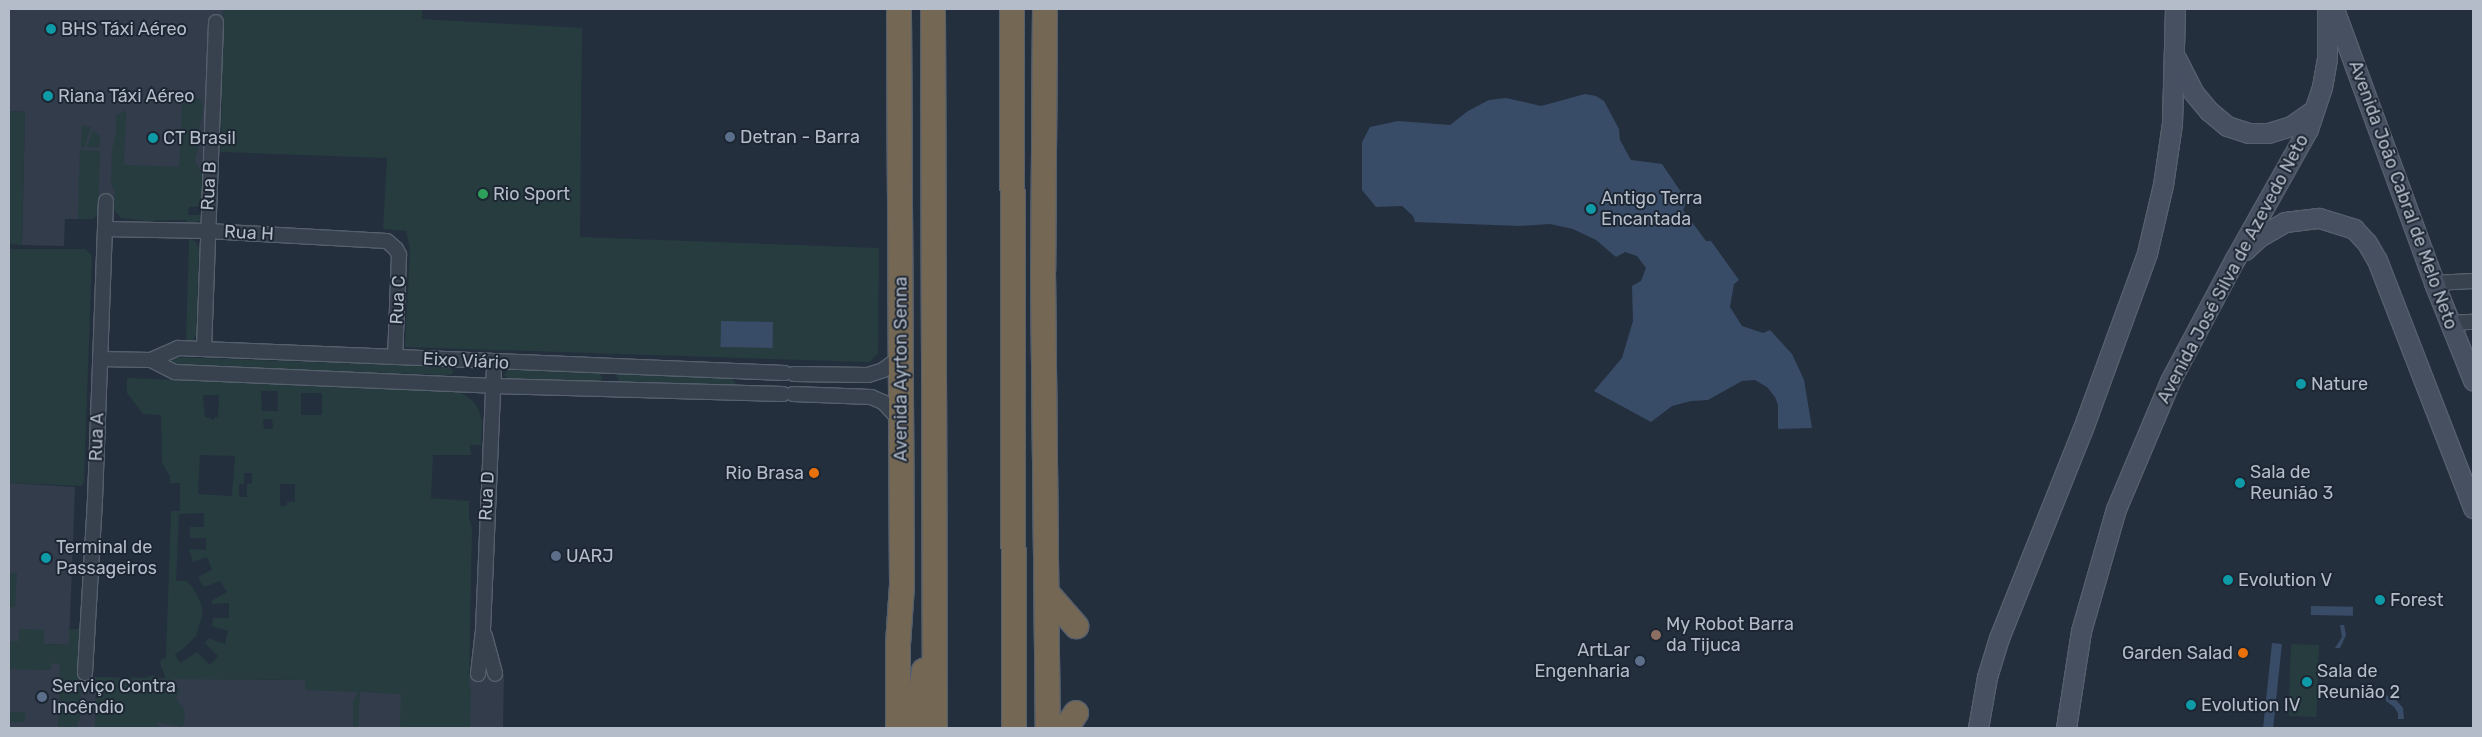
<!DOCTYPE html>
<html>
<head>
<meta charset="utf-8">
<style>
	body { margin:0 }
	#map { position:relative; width:2482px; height:737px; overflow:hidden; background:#242f3e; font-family:Rubik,sans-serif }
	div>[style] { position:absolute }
	.airport>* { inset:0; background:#323c4b }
	.green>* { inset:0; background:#263c3f; transform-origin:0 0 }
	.water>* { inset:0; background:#394c67; transform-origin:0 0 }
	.roads { filter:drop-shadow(1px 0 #565f6c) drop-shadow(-1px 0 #565f6c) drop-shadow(0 1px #565f6c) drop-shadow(0 -1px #565f6c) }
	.street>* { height:14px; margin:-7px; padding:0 7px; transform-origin:7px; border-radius:7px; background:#38414e }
	.secondary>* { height:19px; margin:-9.5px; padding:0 9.5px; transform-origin:9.5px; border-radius:9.5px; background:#465061 }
	.highway>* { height:24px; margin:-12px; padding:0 12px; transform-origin:12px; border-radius:12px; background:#746855 }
	.dots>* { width:14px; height:14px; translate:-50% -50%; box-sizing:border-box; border:2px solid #1d2633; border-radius:50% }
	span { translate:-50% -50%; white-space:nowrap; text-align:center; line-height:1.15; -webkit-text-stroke:4px #1d2633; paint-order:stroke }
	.poi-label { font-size:18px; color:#b4bcc9 }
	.left { translate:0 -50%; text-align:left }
	.right { translate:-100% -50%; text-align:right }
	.street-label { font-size:18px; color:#b4bcc9 }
	.frame { position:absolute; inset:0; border:10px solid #b4bcc9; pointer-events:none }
</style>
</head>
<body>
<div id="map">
	<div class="airport">
		<div style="clip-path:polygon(9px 9px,223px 9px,222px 22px,208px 22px,202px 203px,91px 200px,90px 215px,78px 219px,65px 219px,64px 246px,22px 245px,25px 112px,12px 111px,9px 185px)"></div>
		<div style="clip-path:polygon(9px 483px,75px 487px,69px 645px,44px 644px,18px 669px,51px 669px,51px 663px,60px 663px,76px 677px,96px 677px,96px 684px,137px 678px,305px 680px,469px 686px,469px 674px,504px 674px,503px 728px,9px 728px)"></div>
	</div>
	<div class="green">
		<div style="clip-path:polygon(223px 9px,422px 9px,422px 19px,582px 28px,580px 237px,879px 248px,878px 353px,870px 362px,865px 362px,405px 347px,410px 249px,406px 231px,383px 229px,387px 158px,221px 152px)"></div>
		<div style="clip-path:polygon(188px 97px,200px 99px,202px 103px,203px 112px,196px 139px,198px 147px,195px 161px,206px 181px,206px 206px,190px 207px,188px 210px,189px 215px,200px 215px,200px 220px,195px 223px,186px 225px,186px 220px,148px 221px,121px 218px,114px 210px,115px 192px,111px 182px,112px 150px,116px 133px,116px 116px,126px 110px,124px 165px,179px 167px,182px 104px)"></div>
		<div style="clip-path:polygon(9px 111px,25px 112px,22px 245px,9px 244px)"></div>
		<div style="clip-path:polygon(82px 125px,91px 127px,84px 148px,81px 148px)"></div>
		<div style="clip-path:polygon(93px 130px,100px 136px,99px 148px,87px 147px)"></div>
		<div style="clip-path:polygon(80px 150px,100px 151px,98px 214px,93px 219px,78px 219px)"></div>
		<div style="clip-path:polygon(189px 238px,196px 242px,199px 249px,196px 335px,193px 340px,186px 342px)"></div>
		<div style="clip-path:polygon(9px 249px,85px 249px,92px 256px,84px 481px,82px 486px,9px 483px)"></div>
		<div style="clip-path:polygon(173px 357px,450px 367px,454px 372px,450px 375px,173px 365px,169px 362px)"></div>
		<div style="clip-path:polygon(508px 370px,599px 373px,603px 378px,599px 381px,508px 378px,504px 375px)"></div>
		<div style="clip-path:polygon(619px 374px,732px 378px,736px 383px,732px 386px,619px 381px,616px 376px)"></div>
		<div style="clip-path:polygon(evenodd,127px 378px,451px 390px,463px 394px,472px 400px,479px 410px,482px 421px,481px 445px,470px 445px,471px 455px,433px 455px,431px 498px,469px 501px,469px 518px,472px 528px,469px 686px,471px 687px,470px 728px,400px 728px,401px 694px,360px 692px,358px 728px,353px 728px,353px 701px,359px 692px,305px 690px,305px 680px,173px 679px,171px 681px,180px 689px,176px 699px,185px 711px,184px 724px,181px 727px,157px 722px,159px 728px,95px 728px,96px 677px,145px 678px,153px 675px,159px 679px,166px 679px,160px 663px,162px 659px,166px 658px,171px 511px,180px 511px,180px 483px,170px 483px,170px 476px,162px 463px,161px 415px,143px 414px,127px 393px,127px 378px,261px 391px,278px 391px,278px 411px,262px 411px,261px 391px,127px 378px,301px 393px,322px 393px,322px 415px,301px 415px,301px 393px,127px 378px,203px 395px,219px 395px,218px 417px,215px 417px,214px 420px,205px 417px,203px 395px,127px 378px,263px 419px,272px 419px,273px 429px,264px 429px,263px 419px,127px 378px,200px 455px,235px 456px,232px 496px,198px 494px,200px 455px,127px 378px,244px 473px,252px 473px,252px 483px,247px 484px,247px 497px,239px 497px,239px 484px,244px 484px,244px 473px,127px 378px,280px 484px,295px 484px,295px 502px,287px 502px,287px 506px,280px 506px,280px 484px,127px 378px,204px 513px,204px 527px,190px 527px,190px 538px,206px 538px,206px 550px,189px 549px,193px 562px,207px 557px,212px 570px,198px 577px,204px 587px,220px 581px,227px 592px,211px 601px,213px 604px,229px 603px,229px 618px,213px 618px,212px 626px,228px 631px,225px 644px,208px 638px,205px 643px,218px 656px,210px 665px,197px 652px,180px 663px,175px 654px,184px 648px,196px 636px,202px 617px,202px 606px,193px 588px,187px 581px,176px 581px,179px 514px,204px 513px)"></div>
		<div style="clip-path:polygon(9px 573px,17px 573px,15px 607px,9px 607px)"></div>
		<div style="clip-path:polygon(19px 629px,44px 630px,44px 644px,69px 645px,69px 629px,82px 629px,80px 718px,76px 728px,58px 728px,60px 664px,51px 663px,51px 670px,9px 669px,9px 641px,19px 641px)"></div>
		<div style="left:2291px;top:644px;width:28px;height:72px;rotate:2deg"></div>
		<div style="left:9px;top:712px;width:16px;height:10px"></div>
	</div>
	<div class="water">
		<div style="clip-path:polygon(1585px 94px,1596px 96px,1604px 101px,1619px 129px,1620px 140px,1631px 160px,1662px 164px,1687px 201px,1683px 210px,1706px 241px,1711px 241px,1739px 280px,1734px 284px,1730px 307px,1742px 326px,1763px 333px,1770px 330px,1792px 354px,1804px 380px,1812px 428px,1778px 429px,1778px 405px,1775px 397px,1767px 387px,1755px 380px,1742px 381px,1708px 400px,1691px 401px,1672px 406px,1651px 422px,1594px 391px,1622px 358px,1633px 321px,1632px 286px,1641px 281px,1646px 268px,1637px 256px,1625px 252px,1616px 257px,1596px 240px,1573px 229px,1550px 224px,1520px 226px,1415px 222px,1413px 216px,1402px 206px,1376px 207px,1362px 190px,1362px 142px,1370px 127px,1398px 121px,1450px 125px,1468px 111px,1489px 100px,1506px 98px,1541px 106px)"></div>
		<div style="left:721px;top:321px;width:52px;height:26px;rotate:1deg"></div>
		<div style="left:2311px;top:606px;width:42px;height:9px;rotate:1deg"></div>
		<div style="clip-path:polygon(2340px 625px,2344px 625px,2346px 635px,2340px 648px,2335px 648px,2342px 637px)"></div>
		<div style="left:2272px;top:643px;width:10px;height:85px;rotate:6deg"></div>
		<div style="clip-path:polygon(2386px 695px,2397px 701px,2403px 708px,2404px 719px,2398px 719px,2398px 713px,2394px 707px,2386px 701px)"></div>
	</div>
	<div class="roads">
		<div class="street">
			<div style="left:105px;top:229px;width:102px;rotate:1.1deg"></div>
			<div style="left:207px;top:231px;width:180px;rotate:3.2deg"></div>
			<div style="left:387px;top:241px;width:12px;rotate:42deg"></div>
			<div style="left:396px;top:249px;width:7px;rotate:63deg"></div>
			<div style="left:399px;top:255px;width:102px;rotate:92.2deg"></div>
			<div style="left:2434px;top:283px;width:39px;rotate:-3deg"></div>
			<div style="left:2451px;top:323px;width:22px;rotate:-3deg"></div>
			<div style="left:204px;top:349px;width:327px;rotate:-87.9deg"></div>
			<div style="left:100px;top:359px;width:51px;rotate:1.1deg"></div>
			<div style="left:151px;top:360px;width:30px;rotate:-24deg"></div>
			<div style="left:178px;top:348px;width:607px;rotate:2.36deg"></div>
			<div style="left:151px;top:360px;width:27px;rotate:27deg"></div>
			<div style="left:175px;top:372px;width:318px;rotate:2.5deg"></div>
			<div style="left:493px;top:386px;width:290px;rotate:1.6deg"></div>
			<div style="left:794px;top:374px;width:74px;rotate:0.8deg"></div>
			<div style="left:868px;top:375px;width:16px;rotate:-18deg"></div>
			<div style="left:883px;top:370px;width:22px;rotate:-36deg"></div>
			<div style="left:793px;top:394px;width:78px;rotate:2.2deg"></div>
			<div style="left:871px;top:397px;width:13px;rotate:23deg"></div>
			<div style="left:883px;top:402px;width:26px;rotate:47deg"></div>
			<div style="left:485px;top:636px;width:39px;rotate:75deg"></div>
			<div style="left:85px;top:673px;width:173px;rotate:-86.7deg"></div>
			<div style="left:95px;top:500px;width:299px;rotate:-87.9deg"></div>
			<div style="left:478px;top:674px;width:44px;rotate:-83.5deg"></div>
			<div style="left:483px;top:630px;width:268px;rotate:-87.6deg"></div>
		</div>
		<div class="secondary">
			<div style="left:2334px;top:9px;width:292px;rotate:69.9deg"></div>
			<div style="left:2434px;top:283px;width:105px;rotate:68.1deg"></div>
			<div style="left:2176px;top:58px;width:38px;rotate:63deg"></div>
			<div style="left:2193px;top:92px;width:25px;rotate:50deg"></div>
			<div style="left:2209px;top:111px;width:23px;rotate:40deg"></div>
			<div style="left:2227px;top:126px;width:22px;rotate:18deg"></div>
			<div style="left:2248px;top:133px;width:20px"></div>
			<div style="left:2268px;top:133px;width:24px;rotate:-17deg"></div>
			<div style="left:2291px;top:126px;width:28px;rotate:-35deg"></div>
			<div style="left:2245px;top:250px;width:19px;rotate:-43deg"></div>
			<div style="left:2259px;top:237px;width:30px;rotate:-30deg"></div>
			<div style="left:2285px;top:222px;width:34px;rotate:-7deg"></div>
			<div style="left:2319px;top:218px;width:37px;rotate:17deg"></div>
			<div style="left:2354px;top:229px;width:19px;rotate:47deg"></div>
			<div style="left:2367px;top:243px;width:20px;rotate:60deg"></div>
			<div style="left:2377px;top:260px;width:266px;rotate:68.8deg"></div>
			<div style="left:1978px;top:728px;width:52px;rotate:-80deg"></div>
			<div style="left:1987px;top:677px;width:41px;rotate:-72.9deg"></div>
			<div style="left:1999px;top:638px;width:223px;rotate:-68.2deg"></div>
			<div style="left:2082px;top:431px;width:189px;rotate:-69.9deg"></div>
			<div style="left:2147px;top:253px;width:70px;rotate:-76.8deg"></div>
			<div style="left:2163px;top:185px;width:63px;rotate:-81.7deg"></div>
			<div style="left:2172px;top:123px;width:114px;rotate:-88.5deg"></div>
			<div style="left:2066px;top:728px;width:98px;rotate:-81.2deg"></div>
			<div style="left:2081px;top:631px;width:127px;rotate:-74deg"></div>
			<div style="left:2116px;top:509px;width:139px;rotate:-67.1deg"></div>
			<div style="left:2170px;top:381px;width:138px;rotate:-62deg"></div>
			<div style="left:2235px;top:259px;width:149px;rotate:-60.7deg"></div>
			<div style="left:2308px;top:129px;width:44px;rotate:-71.6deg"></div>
			<div style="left:2322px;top:87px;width:28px;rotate:-80deg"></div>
			<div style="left:2327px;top:59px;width:50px;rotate:-90deg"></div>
		</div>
		<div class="highway">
			<div style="left:933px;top:9px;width:719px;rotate:89.84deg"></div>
			<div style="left:1012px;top:9px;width:719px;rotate:89.84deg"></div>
			<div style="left:1045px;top:9px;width:262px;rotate:90.4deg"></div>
			<div style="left:1043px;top:271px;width:457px;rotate:89.4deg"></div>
			<div style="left:1048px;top:594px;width:43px;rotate:48.8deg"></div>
			<div style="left:898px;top:728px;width:84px;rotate:-90deg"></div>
			<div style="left:898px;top:644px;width:58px;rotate:-86.1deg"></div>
			<div style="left:902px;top:586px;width:577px;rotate:-90.3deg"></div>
			<div style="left:916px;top:728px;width:58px;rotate:-82deg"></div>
			<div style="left:1066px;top:728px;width:18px;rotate:-56deg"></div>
		</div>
	</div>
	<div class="dots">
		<div style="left:51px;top:29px;background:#0f9aa8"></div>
		<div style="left:48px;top:96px;background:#0f9aa8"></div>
		<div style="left:730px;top:137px;background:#5c6f8a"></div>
		<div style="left:153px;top:138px;background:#0f9aa8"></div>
		<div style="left:483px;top:194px;background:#2e9e5b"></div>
		<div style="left:1591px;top:209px;background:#0f9aa8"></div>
		<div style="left:2301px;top:384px;background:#0f9aa8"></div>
		<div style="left:814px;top:473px;background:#e8710a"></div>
		<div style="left:2240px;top:483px;background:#0f9aa8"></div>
		<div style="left:556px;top:556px;background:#5c6f8a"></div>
		<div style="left:46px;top:558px;background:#0f9aa8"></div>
		<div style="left:2228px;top:580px;background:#0f9aa8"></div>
		<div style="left:2380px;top:600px;background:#0f9aa8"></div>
		<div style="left:1656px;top:635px;background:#8d6e63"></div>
		<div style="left:2243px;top:653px;background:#e8710a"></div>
		<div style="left:1640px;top:661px;background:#5c6f8a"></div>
		<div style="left:2307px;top:682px;background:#0f9aa8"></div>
		<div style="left:42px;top:697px;background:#5c6f8a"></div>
		<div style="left:2191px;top:705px;background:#0f9aa8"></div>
	</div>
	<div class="poi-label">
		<span class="left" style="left:61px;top:29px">BHS Táxi Aéreo</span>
		<span class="left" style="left:58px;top:96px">Riana Táxi Aéreo</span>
		<span class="left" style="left:740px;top:137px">Detran - Barra</span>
		<span class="left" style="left:163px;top:138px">CT Brasil</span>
		<span class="left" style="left:493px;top:194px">Rio Sport</span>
		<span class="left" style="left:1601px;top:209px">Antigo Terra<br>Encantada</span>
		<span class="left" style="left:2311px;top:384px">Nature</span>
		<span class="right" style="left:804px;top:473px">Rio Brasa</span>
		<span class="left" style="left:2250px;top:483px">Sala de<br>Reunião 3</span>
		<span class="left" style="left:56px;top:558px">Terminal de<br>Passageiros</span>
		<span class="left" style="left:566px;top:556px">UARJ</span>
		<span class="left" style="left:2238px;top:580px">Evolution V</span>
		<span class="left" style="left:2390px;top:600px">Forest</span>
		<span class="left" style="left:1666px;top:635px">My Robot Barra<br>da Tijuca</span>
		<span class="right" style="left:1630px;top:661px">ArtLar<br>Engenharia</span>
		<span class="right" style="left:2233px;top:653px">Garden Salad</span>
		<span class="left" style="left:2317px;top:682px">Sala de<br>Reunião 2</span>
		<span class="left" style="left:52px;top:697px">Serviço Contra<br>Incêndio</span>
		<span class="left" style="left:2201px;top:705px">Evolution IV</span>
	</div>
	<div class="street-label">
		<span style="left:209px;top:186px;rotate:-87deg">Rua B</span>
		<span style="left:2403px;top:195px;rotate:70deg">Avenida João Cabral de Melo Neto</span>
		<span style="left:249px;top:233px;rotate:3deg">Rua H</span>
		<span style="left:2233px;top:269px;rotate:-62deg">Avenida José Silva de Azevedo Neto</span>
		<span style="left:398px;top:300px;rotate:-87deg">Rua C</span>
		<span style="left:466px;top:361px;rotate:3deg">Eixo Viário</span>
		<span style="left:901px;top:369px;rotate:-90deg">Avenida Ayrton Senna</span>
		<span style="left:97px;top:437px;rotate:-88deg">Rua A</span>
		<span style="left:487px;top:496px;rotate:-87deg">Rua D</span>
	</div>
	<div class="frame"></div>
</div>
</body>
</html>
